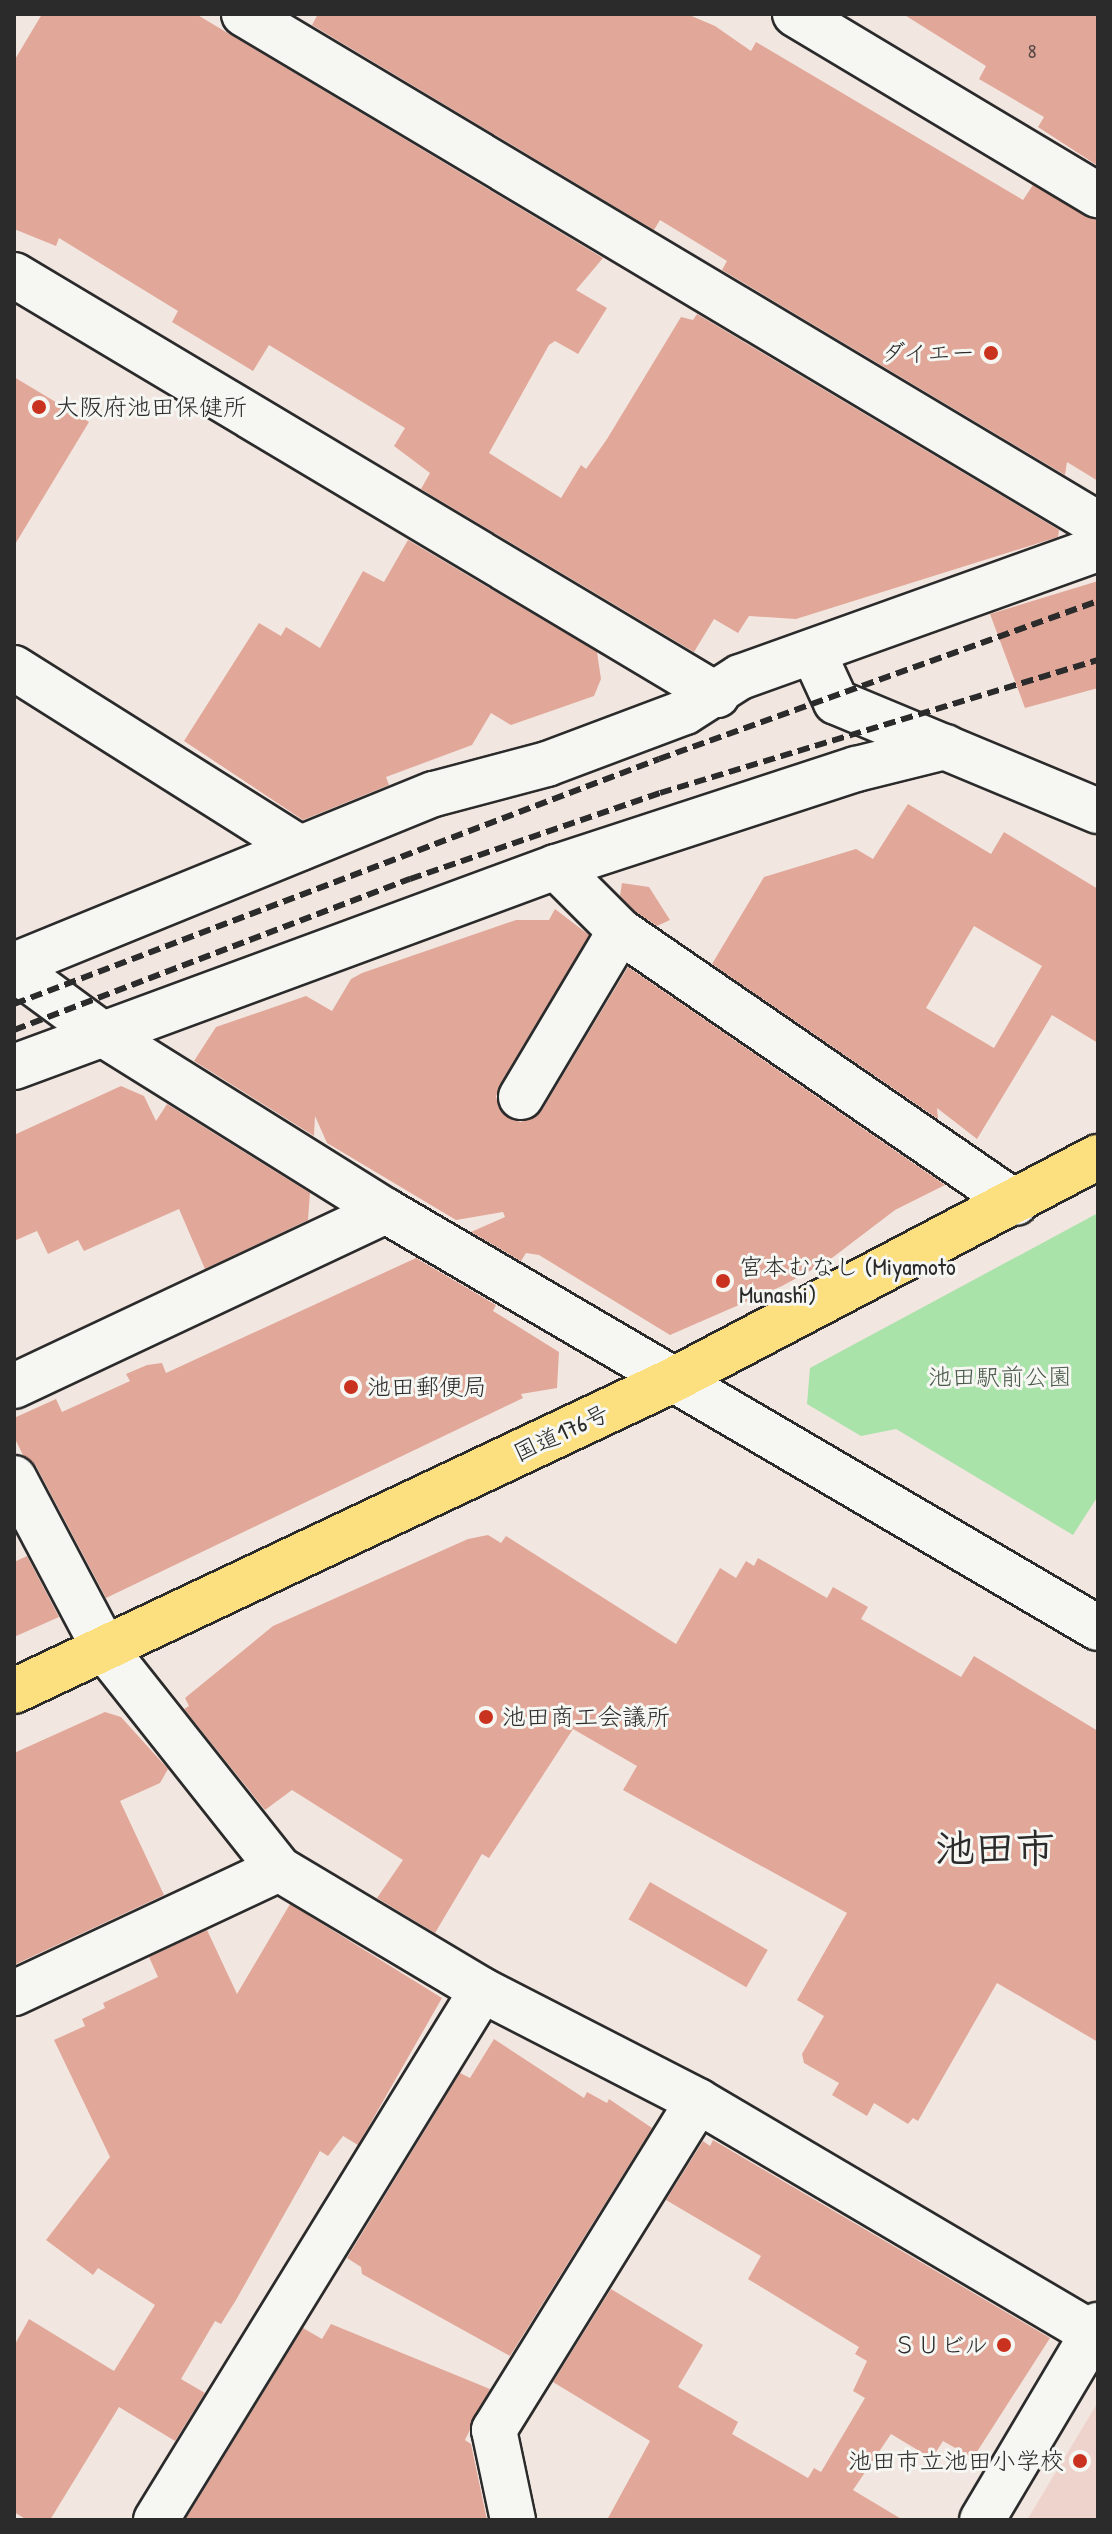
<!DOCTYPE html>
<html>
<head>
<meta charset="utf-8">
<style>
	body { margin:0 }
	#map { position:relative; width:1112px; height:2534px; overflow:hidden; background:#f2e6e0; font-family:"Patrick Hand","Klee One",sans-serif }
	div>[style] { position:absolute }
	.built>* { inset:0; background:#edd3cb }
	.green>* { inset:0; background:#a9e3a9 }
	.building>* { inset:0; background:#e1a89a; transform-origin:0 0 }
	.roads { filter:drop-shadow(2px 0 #2b2b2b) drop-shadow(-2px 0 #2b2b2b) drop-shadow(0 2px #2b2b2b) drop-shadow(0 -2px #2b2b2b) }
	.minor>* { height:44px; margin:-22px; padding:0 22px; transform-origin:22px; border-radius:22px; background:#f6f6f2 }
	.highway>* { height:44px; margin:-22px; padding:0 22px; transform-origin:22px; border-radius:22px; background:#fce080 }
	.rail>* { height:6px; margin-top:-3px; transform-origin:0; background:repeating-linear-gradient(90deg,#2b2b2b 0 12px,transparent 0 18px) }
	.dots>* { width:22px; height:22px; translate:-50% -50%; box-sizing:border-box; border:4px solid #f6f6f2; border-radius:50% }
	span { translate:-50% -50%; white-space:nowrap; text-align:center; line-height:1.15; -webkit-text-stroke:6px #f6f6f2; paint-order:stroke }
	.number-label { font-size:20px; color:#584a47 }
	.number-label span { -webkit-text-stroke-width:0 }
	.poi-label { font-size:24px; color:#2b2b2b }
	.right { translate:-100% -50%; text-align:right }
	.left { translate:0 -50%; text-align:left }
	.park-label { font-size:24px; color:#4a594a }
	.street-label { font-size:24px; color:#2b2b2b }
	.town-label { font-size:40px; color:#2b2b2b; font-weight:700 }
	.frame { position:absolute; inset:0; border:16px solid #2b2b2b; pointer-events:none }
</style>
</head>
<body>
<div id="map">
	<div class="built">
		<div style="clip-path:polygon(1098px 2402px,1098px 2520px,1027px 2520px)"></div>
	</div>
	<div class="green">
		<div style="clip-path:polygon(1098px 1213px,1098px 1496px,1073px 1535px,896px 1429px,861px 1436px,807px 1404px,810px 1368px)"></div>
	</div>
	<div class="building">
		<div style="clip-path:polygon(42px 14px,196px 14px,603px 258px,576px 290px,607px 308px,578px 354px,555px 341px,549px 345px,489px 453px,561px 498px,581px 465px,586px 469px,607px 439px,681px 317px,693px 320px,697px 314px,1059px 530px,1058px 537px,796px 619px,749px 616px,738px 633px,714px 619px,694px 652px,421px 489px,430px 473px,394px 446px,405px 428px,269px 345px,253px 371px,172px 322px,178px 311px,59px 238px,56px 246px,14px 229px,14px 61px)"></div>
		<div style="clip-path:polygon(318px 14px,687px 14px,715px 26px,751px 51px,756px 42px,1023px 200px,1033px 185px,1098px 220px,1098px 481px,1067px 462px,1065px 475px,722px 270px,727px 261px,660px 220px,654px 230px,312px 25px)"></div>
		<div style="clip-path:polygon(903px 14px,1098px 14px,1098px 166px,1038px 127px,1044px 117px,979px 79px,986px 66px)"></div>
		<div style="clip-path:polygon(14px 377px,89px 422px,14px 546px)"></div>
		<div style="clip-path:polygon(408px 540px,597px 652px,601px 679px,594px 696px,511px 725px,491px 713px,472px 745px,386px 777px,389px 785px,303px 820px,184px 741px,259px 623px,281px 636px,286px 627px,320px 648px,363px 571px,384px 582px)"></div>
		<div style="clip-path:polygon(1098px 581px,1098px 688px,1025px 708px,990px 614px)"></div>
		<div style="clip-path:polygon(evenodd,908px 804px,991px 854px,1004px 832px,1098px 889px,1098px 1043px,1052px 1015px,977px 1139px,937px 1108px,938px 1119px,712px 964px,764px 877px,856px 849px,873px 859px,908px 804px,974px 926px,1042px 966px,994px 1048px,926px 1008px,974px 926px)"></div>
		<div style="clip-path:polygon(622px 883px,649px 887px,670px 920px,657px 926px,636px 912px,620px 896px)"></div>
		<div style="clip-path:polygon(555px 909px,589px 935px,500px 1084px,496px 1097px,508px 1118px,521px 1122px,542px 1110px,628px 967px,945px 1185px,895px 1210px,828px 1261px,782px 1286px,670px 1335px,539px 1255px,526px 1253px,521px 1261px,471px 1232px,505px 1217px,503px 1212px,456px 1220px,327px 1143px,315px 1116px,314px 1136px,194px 1061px,216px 1027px,306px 996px,332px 1011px,351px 979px,362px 973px,516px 920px,549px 920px)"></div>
		<div style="clip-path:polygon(121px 1086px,144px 1096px,156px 1121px,167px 1104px,310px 1193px,308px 1220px,205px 1269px,179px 1209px,84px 1251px,78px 1240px,48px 1254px,37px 1231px,14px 1241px,14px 1135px)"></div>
		<div style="clip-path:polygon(416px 1258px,496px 1305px,493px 1311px,559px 1352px,557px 1388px,521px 1394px,523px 1398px,106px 1598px,36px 1466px,23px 1455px,14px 1437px,14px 1418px,56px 1399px,62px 1412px,130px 1381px,126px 1374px,147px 1365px,162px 1363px,166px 1373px)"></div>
		<div style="clip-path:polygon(488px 1535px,501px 1543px,506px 1536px,676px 1644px,720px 1568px,736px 1578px,746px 1561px,754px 1566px,758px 1558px,827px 1598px,833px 1587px,868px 1607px,861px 1619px,961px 1677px,974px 1656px,1098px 1731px,1098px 2042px,997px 1983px,918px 2121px,913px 2118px,908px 2124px,874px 2103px,867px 2116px,832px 2095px,839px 2083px,804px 2063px,802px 2054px,824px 2016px,797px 2000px,847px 1913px,623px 1790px,637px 1766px,573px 1729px,489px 1858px,482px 1854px,435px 1933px,377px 1898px,403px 1860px,292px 1790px,265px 1810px,184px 1709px,189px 1706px,185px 1698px,273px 1626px,468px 1539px)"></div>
		<div style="clip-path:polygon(27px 1556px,59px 1617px,14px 1637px,14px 1562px)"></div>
		<div style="clip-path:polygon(105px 1712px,121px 1717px,168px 1769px,160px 1783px,120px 1801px,164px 1895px,14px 1965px,14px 1753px)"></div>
		<div style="left:650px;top:1882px;width:136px;height:43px;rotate:30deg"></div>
		<div style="clip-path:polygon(290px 1904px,442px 1998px,358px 2145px,343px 2136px,328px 2156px,320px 2151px,236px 2300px,221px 2324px,215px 2321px,181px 2379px,205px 2393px,175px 2441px,119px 2407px,50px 2520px,27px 2520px,14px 2512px,14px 2346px,29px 2319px,114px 2371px,155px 2305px,98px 2268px,93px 2275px,46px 2240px,110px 2157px,54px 2040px,85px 2026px,82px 2019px,105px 2008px,103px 2003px,158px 1977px,149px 1957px,207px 1930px,237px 1994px)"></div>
		<div style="clip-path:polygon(494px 2039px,584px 2098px,587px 2092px,607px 2103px,609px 2099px,652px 2128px,510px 2356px,362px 2274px,361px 2267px,347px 2258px,460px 2073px,470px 2078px)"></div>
		<div style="clip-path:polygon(713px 2140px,1050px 2338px,973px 2458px,943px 2441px,934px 2455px,926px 2455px,891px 2434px,853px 2490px,903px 2520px,607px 2520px,650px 2441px,553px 2382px,611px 2289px,703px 2345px,678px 2387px,738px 2422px,732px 2434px,808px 2478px,814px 2468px,821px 2472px,865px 2398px,853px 2391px,867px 2361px,855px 2354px,859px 2347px,748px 2279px,761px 2256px,666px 2200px,703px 2141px,710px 2146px)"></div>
		<div style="clip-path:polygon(331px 2324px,490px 2389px,465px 2440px,471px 2444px,487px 2520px,185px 2520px,303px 2328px,322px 2339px)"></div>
	</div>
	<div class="roads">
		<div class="minor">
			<div style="left:244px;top:14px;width:995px;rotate:30.85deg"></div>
			<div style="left:795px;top:14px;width:353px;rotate:30.9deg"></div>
			<div style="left:14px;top:275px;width:819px;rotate:30.86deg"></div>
			<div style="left:813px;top:652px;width:55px;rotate:65.3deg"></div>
			<div style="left:836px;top:702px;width:284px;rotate:22.6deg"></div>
			<div style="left:14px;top:668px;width:338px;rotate:32.2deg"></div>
			<div style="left:556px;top:867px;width:91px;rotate:45deg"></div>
			<div style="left:620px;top:931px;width:480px;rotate:34.5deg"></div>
			<div style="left:14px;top:965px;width:453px;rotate:-22.2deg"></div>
			<div style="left:434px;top:794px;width:117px;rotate:-14.9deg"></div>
			<div style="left:547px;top:764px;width:147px;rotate:-20.6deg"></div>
			<div style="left:685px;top:712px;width:65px;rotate:-32.5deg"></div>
			<div style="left:740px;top:677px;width:380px;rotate:-19.7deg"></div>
			<div style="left:14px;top:969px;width:108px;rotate:36.3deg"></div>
			<div style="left:101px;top:1033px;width:336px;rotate:32deg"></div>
			<div style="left:386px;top:1211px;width:825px;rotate:30.36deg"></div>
			<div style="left:14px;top:1067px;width:578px;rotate:-20.25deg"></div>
			<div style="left:556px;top:867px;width:316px;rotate:-18.1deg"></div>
			<div style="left:856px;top:769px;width:92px;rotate:-13.9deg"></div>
			<div style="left:521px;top:1097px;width:193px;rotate:-59.2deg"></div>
			<div style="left:14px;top:1386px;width:411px;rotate:-25.2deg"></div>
			<div style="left:14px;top:1478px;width:192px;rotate:62.1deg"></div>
			<div style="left:104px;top:1648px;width:282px;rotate:51.6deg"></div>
			<div style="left:279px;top:1869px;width:293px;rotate:154.9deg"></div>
			<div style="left:279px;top:1869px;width:236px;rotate:30.8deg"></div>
			<div style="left:482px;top:1990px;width:243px;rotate:27.2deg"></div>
			<div style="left:698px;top:2101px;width:459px;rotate:30.5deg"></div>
			<div style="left:156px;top:2520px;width:622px;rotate:-58.4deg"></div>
			<div style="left:513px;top:2520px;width:92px;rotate:-101.9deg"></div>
			<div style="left:494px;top:2430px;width:387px;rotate:-58.2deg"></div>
			<div style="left:982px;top:2520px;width:227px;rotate:-59.3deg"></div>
		</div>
		<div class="highway">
			<div style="left:14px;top:1691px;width:729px;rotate:-25.26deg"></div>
			<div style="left:673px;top:1380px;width:480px;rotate:-27.7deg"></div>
		</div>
	</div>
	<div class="rail">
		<div style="left:14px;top:1004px;width:690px;rotate:-20.8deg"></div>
		<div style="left:659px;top:759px;width:467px;rotate:-19.8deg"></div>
		<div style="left:14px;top:1030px;width:424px;rotate:-20.9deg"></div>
		<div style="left:410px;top:879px;width:264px;rotate:-19deg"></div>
		<div style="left:660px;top:793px;width:458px;rotate:-16.9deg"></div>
	</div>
	<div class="dots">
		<div style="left:991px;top:353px;background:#c8321e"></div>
		<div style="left:39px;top:407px;background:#c8321e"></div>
		<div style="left:723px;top:1281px;background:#c8321e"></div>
		<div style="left:351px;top:1387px;background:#c8321e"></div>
		<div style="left:486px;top:1717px;background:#c8321e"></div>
		<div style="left:1004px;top:2345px;background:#c8321e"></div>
		<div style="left:1080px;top:2461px;background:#c8321e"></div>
	</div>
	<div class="number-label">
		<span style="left:1032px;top:50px">8</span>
	</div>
	<div class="poi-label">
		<span class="right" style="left:975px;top:353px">ダイエー</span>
		<span class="left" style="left:55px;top:407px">大阪府池田保健所</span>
		<span class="left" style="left:739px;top:1281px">宮本むなし (Miyamoto<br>Munashi)</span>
		<span class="left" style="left:367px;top:1387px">池田郵便局</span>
		<span class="left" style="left:502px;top:1717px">池田商工会議所</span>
		<span class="right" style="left:988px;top:2345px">ＳＵビル</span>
		<span class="right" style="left:1064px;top:2461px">池田市立池田小学校</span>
	</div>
	<div class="park-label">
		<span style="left:1000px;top:1377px">池田駅前公園</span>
	</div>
	<div class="street-label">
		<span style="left:561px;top:1433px;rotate:-25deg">国道176号</span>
	</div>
	<div class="town-label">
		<span style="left:995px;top:1847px">池田市</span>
	</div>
	<div class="frame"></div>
</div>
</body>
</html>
